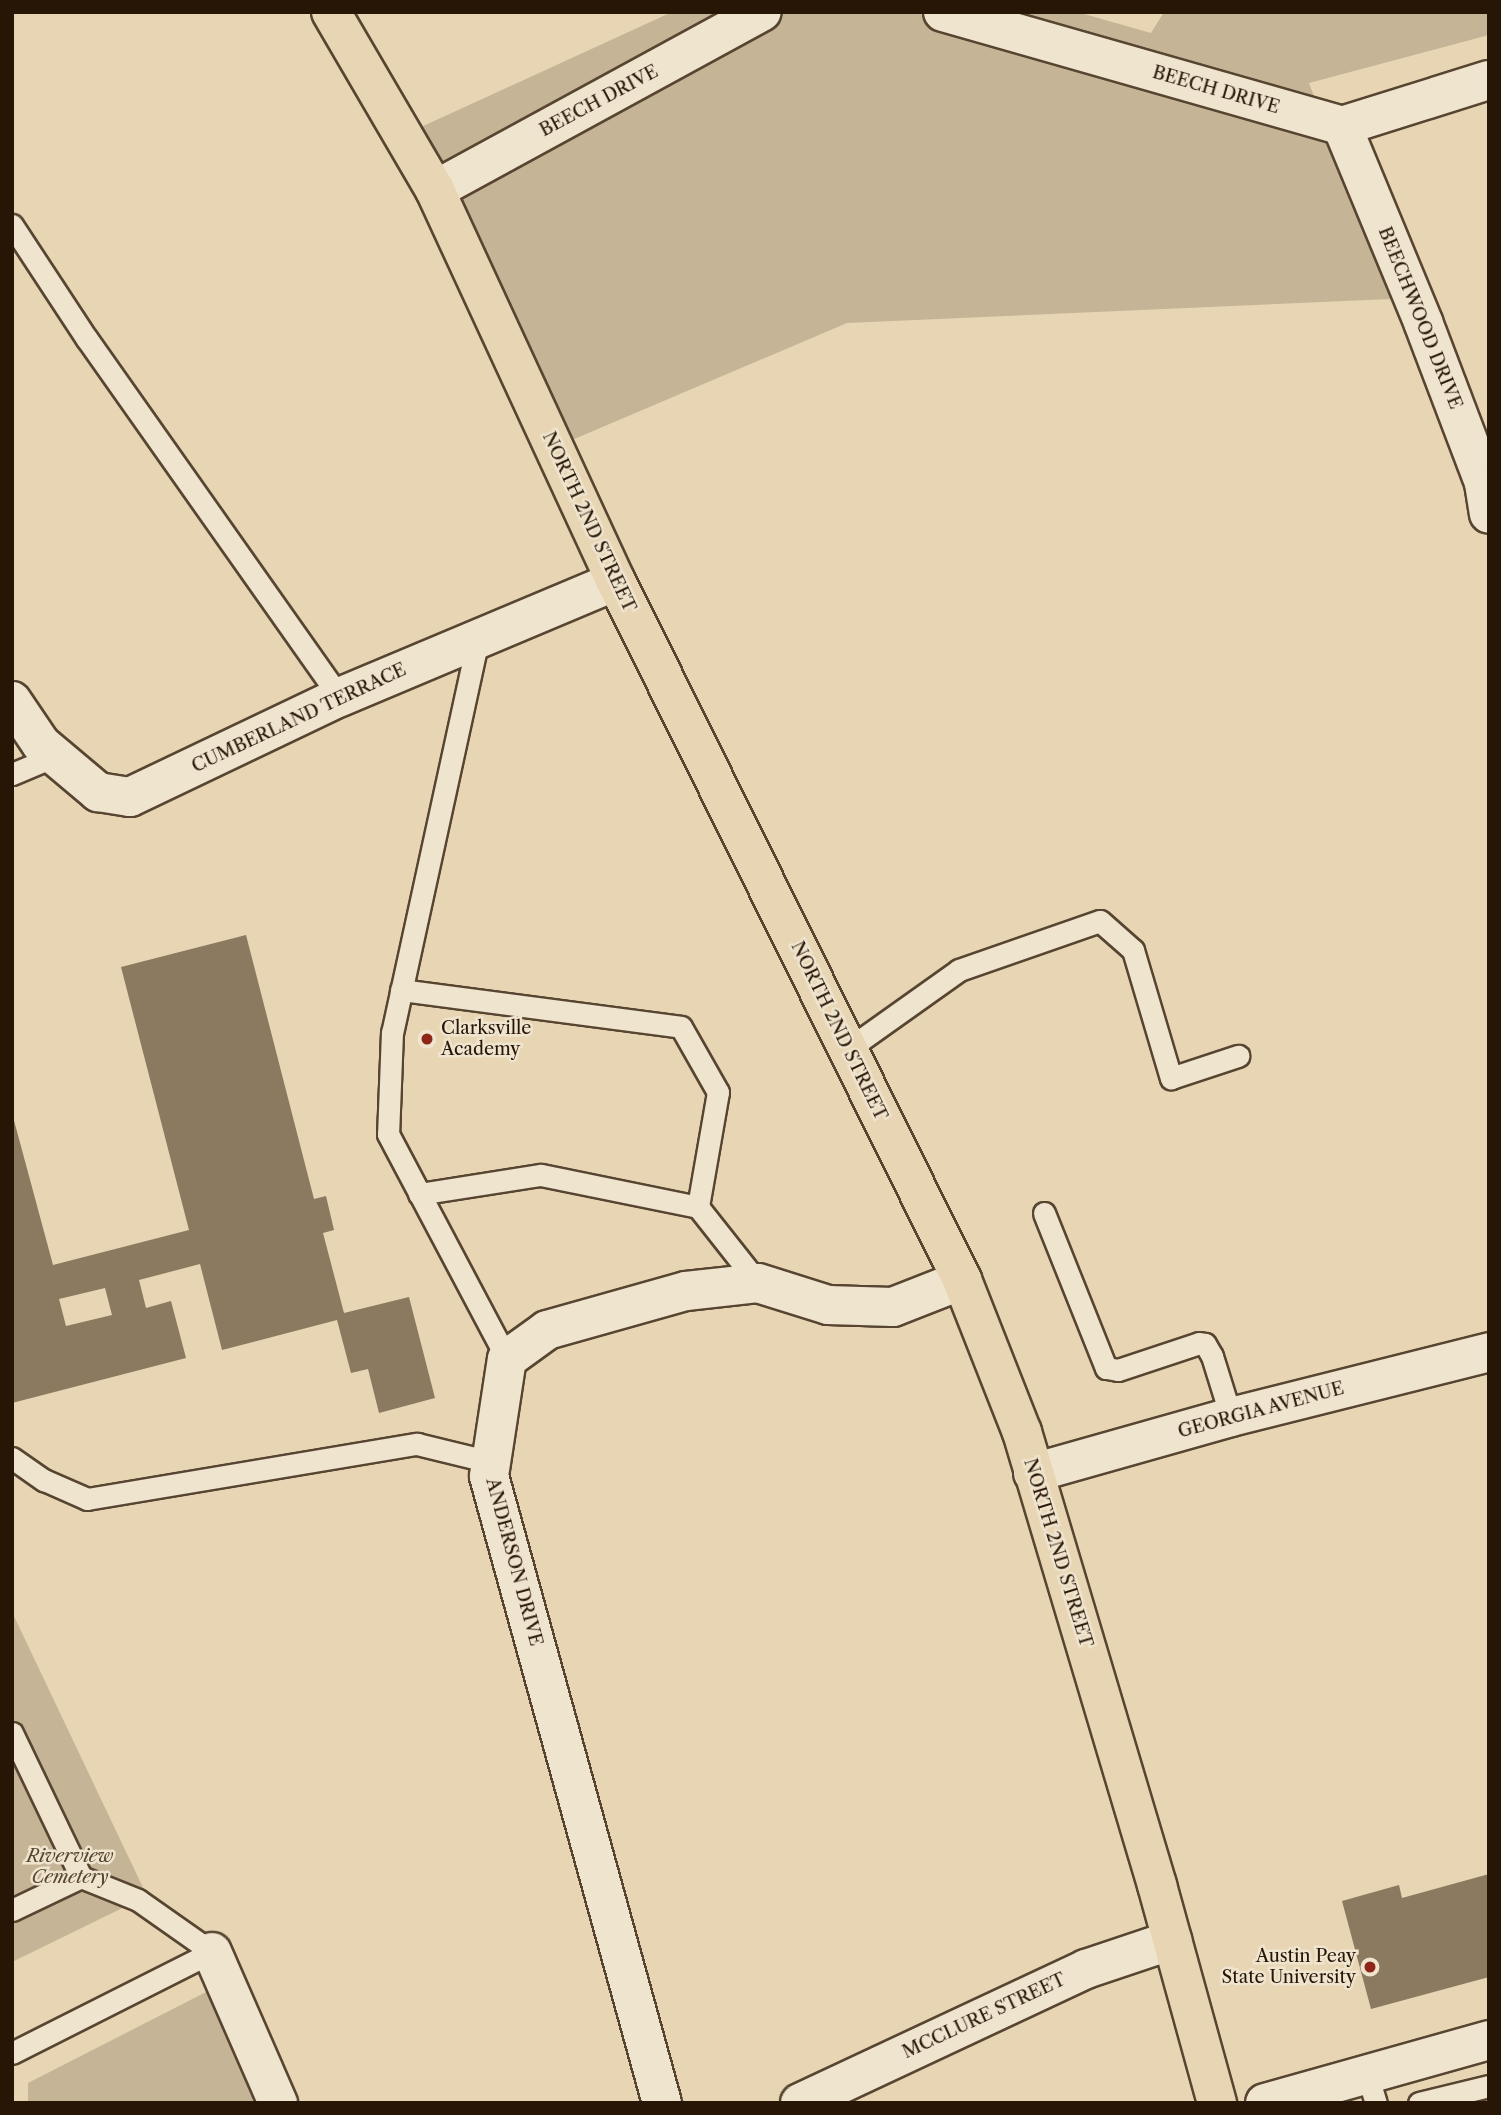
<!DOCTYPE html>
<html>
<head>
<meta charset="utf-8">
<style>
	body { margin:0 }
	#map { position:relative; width:1501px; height:2115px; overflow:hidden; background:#e7d5b4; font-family:"Libre Caslon Text",serif }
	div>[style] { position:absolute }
	.green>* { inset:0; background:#c6b496 }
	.building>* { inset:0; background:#8b7960 }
	.roads { filter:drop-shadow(2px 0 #574531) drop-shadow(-2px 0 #574531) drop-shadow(0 2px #574531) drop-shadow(0 -2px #574531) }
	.service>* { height:21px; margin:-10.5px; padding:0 10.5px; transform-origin:10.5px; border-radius:10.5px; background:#efe4ce }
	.minor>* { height:38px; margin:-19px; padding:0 19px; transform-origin:19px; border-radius:19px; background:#efe4ce }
	.secondary>* { height:38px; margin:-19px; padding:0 19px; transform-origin:19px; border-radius:19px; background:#efe4ce }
	.primary>* { height:38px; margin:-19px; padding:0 19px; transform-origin:19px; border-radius:19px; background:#e7d5b4 }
	.dots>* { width:19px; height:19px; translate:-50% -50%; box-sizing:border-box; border:4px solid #efe4ce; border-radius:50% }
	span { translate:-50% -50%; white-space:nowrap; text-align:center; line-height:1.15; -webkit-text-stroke:5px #efe4ce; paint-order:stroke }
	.street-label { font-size:18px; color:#271505 }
	.poi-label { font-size:18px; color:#271505 }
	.left { translate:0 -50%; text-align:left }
	.right { translate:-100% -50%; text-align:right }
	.park-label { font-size:18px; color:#574530; font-style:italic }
	.frame { position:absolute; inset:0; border:14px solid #271505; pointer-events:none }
</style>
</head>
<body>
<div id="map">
	<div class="green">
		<div style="clip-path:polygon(672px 12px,1077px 12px,1151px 33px,1164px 12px,1489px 12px,1489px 35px,1309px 83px,1391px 299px,847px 323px,539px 454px,397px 138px)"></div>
		<div style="clip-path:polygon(12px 1612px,147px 1896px,12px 1962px)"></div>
		<div style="clip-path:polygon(214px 1988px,264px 2103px,28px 2103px,28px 2083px)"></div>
	</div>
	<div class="building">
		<div style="clip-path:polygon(evenodd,246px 935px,314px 1199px,326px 1196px,334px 1230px,323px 1233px,344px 1313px,409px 1297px,435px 1398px,379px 1413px,368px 1369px,351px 1373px,337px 1320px,222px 1350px,200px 1264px,139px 1280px,146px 1308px,171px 1301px,186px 1358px,12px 1403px,12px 1113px,53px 1265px,189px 1230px,121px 967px,246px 935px,105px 1288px,112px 1315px,66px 1326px,59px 1299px,105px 1288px)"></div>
		<div style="clip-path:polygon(1489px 1874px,1489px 1977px,1371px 2009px,1342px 1901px,1399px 1885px,1402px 1898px)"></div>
	</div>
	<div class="roads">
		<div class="service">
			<div style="left:12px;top:225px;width:136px;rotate:56.7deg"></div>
			<div style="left:87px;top:339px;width:438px;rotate:54.8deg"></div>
			<div style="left:478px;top:639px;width:402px;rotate:102.3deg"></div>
			<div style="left:392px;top:1032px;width:102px;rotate:92.2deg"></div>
			<div style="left:388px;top:1134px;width:255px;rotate:62.1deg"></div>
			<div style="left:12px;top:774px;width:47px;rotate:-22.7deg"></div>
			<div style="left:401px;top:990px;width:282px;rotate:7.5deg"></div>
			<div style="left:681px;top:1027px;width:75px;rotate:60.4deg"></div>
			<div style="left:718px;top:1092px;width:117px;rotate:99.9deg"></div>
			<div style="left:698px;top:1207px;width:97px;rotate:51.7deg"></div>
			<div style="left:848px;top:1049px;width:136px;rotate:-35.4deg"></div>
			<div style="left:959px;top:970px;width:149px;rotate:-19.2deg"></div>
			<div style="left:1100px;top:921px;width:44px;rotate:41.3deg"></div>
			<div style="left:1133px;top:950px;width:134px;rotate:73.5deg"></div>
			<div style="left:1171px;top:1078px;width:71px;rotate:-18.2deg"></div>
			<div style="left:419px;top:1194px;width:123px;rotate:-8.9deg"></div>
			<div style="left:541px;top:1175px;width:160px;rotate:11.5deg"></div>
			<div style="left:1044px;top:1213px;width:167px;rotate:68.2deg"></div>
			<div style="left:1106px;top:1368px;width:12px;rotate:9deg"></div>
			<div style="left:1118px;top:1370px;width:85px;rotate:-18.4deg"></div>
			<div style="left:1199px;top:1343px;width:6px;rotate:9deg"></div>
			<div style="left:1205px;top:1344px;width:14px;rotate:60deg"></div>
			<div style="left:1212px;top:1356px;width:64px;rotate:72.7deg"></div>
			<div style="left:12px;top:1458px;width:39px;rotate:35deg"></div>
			<div style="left:44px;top:1480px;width:47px;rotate:23.8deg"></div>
			<div style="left:87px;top:1499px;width:335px;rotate:-9.5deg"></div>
			<div style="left:417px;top:1444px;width:76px;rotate:13.7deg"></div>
			<div style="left:12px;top:1733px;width:160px;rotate:64.4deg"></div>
			<div style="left:81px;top:1877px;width:61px;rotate:22deg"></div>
			<div style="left:138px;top:1900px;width:90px;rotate:35.1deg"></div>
			<div style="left:212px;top:1952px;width:224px;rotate:153.2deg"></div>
			<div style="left:12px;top:1910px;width:76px;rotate:-25.6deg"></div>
			<div style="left:1367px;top:2074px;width:30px;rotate:73deg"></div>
			<div style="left:1419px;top:2103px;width:72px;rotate:-13.7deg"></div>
		</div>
		<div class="minor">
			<div style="left:943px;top:12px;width:415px;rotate:15.9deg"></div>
			<div style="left:1342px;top:126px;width:154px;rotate:-17.4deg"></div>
			<div style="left:1342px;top:126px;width:212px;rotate:67.5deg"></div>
			<div style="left:1423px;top:322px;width:172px;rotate:69.2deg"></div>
			<div style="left:1484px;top:483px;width:31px;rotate:81deg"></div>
			<div style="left:435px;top:190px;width:372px;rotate:-28.6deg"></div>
			<div style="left:12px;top:701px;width:52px;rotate:56deg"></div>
			<div style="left:41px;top:744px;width:75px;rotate:40.1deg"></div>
			<div style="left:98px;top:792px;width:32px;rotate:9deg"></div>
			<div style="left:130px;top:797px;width:233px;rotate:-25.5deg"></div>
			<div style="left:340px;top:697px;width:299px;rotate:-22.8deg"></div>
			<div style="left:1033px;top:1473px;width:206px;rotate:-15.8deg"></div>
			<div style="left:1231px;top:1417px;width:266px;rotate:-14.1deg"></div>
			<div style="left:212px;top:1952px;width:165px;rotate:66.4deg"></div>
			<div style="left:662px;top:2103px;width:650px;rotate:-105.43deg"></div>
			<div style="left:489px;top:1476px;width:118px;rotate:-81.3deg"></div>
			<div style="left:507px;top:1359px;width:49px;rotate:-35.9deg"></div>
			<div style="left:547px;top:1330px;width:144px;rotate:-15.7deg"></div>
			<div style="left:686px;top:1291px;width:72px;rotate:-6.3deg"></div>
			<div style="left:758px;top:1283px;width:73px;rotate:17.4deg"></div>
			<div style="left:828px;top:1305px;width:65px;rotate:1.8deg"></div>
			<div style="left:893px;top:1307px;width:74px;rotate:-21.4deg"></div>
			<div style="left:1265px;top:2103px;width:233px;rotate:-15.7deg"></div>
		</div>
		<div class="secondary">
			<div style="left:800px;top:2103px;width:316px;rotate:-25.1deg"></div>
			<div style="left:1086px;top:1969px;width:91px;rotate:-18.6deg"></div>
		</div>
		<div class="primary">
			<div style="left:331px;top:12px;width:206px;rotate:59.7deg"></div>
			<div style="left:435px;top:190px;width:431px;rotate:65.2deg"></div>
			<div style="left:616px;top:581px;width:780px;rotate:63.66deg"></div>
			<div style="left:962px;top:1280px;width:163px;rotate:68.5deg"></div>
			<div style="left:1022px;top:1432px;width:473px;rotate:73.4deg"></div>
			<div style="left:1157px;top:1885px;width:226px;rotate:74.6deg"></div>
		</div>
	</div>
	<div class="dots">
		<div style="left:427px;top:1039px;background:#8f2418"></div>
		<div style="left:1370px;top:1967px;background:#8f2418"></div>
	</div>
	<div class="street-label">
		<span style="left:1216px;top:90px;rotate:16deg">BEECH DRIVE</span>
		<span style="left:599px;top:101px;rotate:-28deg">BEECH DRIVE</span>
		<span style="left:1420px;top:318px;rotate:68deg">BEECHWOOD DRIVE</span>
		<span style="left:589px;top:522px;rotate:65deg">NORTH 2ND STREET</span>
		<span style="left:299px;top:718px;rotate:-25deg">CUMBERLAND TERRACE</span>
		<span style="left:839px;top:1031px;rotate:64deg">NORTH 2ND STREET</span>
		<span style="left:1261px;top:1410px;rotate:-15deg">GEORGIA AVENUE</span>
		<span style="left:1058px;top:1553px;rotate:73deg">NORTH 2ND STREET</span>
		<span style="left:514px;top:1562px;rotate:75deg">ANDERSON DRIVE</span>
		<span style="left:984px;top:2016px;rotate:-25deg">MCCLURE STREET</span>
	</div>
	<div class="poi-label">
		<span class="left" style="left:441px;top:1039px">Clarksville<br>Academy</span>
		<span class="right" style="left:1356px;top:1967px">Austin Peay<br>State University</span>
	</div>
	<div class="park-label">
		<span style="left:70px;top:1867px">Riverview<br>Cemetery</span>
	</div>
	<div class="frame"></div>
</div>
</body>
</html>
